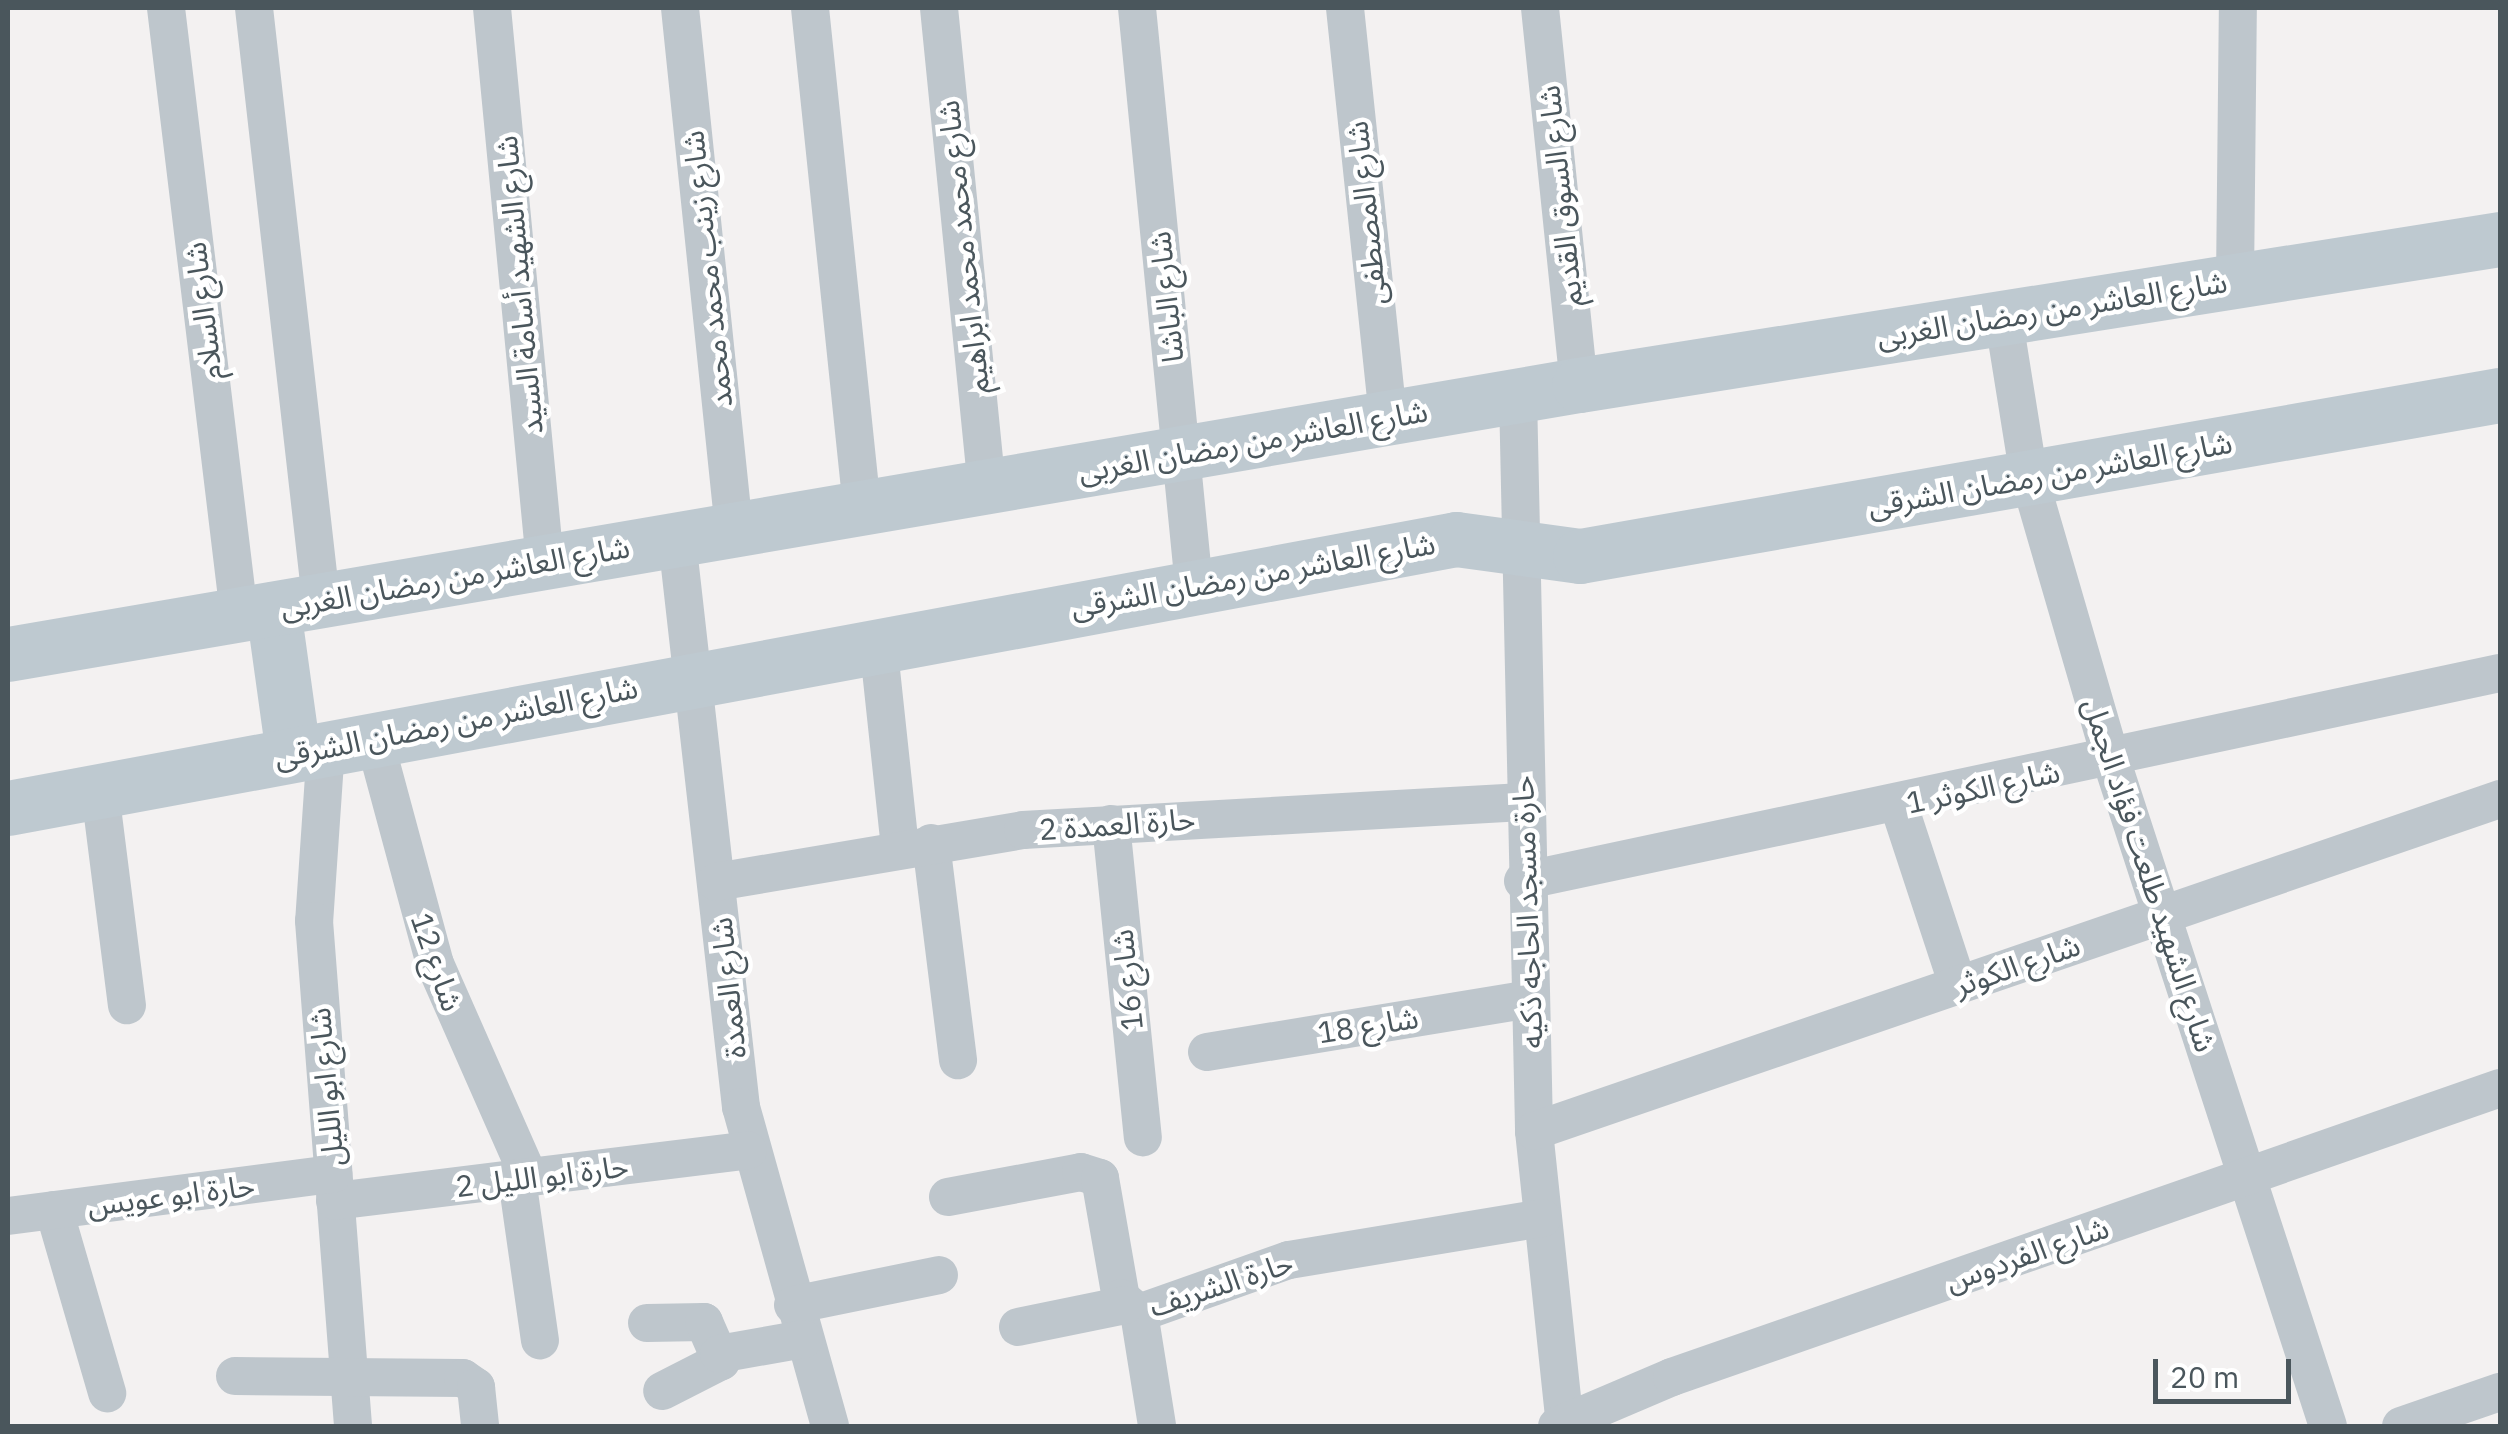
<!DOCTYPE html>
<html>
<head>
<meta charset="utf-8">
<style>
	body { margin:0 }
	#map { position:relative; width:2508px; height:1434px; overflow:hidden; background:#f3f1f1; font-family:"IBM Plex Sans","Noto Sans Arabic",sans-serif }
	div>[style] { position:absolute }
	.street>* { height:38px; margin:-19px; padding:0 19px; transform-origin:19px; border-radius:19px; background:#bec6cc }
	.secondary>* { height:55px; margin:-27.5px; padding:0 27.5px; transform-origin:27.5px; border-radius:27.5px; background:#bec9d0 }
	span { translate:-50% -50%; white-space:nowrap; text-align:center; line-height:1.15; -webkit-text-stroke:9px #fff; paint-order:stroke }
	.street-label { font-size:30px; color:#4a565c }
	.frame { position:absolute; inset:0; border:10px solid #4a565c; pointer-events:none }
	.scale { position:absolute; left:2153px; top:1359px; width:138px; height:45px; box-sizing:border-box; border:5px solid #4a565c; border-top:0; padding-left:12px; font-size:30px; line-height:35px; white-space:nowrap; color:#4a565c; -webkit-text-stroke:8px #fff; paint-order:stroke }
</style>
</head>
<body>
<div id="map">
	<div class="street">
		<div style="left:166px;top:8px;width:610px;rotate:83.13deg"></div>
		<div style="left:254px;top:8px;width:596px;rotate:83.54deg"></div>
		<div style="left:492px;top:8px;width:557px;rotate:84.54deg"></div>
		<div style="left:680px;top:8px;width:525px;rotate:84.09deg"></div>
		<div style="left:810px;top:8px;width:503px;rotate:84.06deg"></div>
		<div style="left:939px;top:8px;width:481px;rotate:84.3deg"></div>
		<div style="left:1137px;top:8px;width:581px;rotate:84.37deg"></div>
		<div style="left:1345px;top:8px;width:412px;rotate:84deg"></div>
		<div style="left:1540px;top:8px;width:379px;rotate:84.1deg"></div>
		<div style="left:2235px;top:281px;width:273px;rotate:-89.4deg"></div>
		<div style="left:2003px;top:315px;width:164px;rotate:80.9deg"></div>
		<div style="left:2029px;top:477px;width:294px;rotate:73.8deg"></div>
		<div style="left:2111px;top:759px;width:701px;rotate:71.98deg"></div>
		<div style="left:1518px;top:395px;width:736px;rotate:88.75deg"></div>
		<div style="left:1534px;top:1131px;width:297px;rotate:84deg"></div>
		<div style="left:677px;top:540px;width:571px;rotate:83.56deg"></div>
		<div style="left:741px;top:1107px;width:331px;rotate:74.4deg"></div>
		<div style="left:878px;top:642px;width:207px;rotate:83.9deg"></div>
		<div style="left:374px;top:738px;width:234px;rotate:74.9deg"></div>
		<div style="left:435px;top:964px;width:233px;rotate:66.2deg"></div>
		<div style="left:326px;top:747px;width:174px;rotate:93.9deg"></div>
		<div style="left:314px;top:921px;width:507px;rotate:85.58deg"></div>
		<div style="left:100px;top:792px;width:215px;rotate:82.8deg"></div>
		<div style="left:1899px;top:806px;width:188px;rotate:71.8deg"></div>
		<div style="left:1111px;top:824px;width:315px;rotate:84.2deg"></div>
		<div style="left:931px;top:843px;width:219px;rotate:82.9deg"></div>
		<div style="left:1523px;top:881px;width:999px;rotate:-12.02deg"></div>
		<div style="left:716px;top:882px;width:311px;rotate:-9.6deg"></div>
		<div style="left:1023px;top:830px;width:501px;rotate:-3.21deg"></div>
		<div style="left:1207px;top:1052px;width:326px;rotate:-9.3deg"></div>
		<div style="left:1534px;top:1131px;width:1021px;rotate:-18.97deg"></div>
		<div style="left:517px;top:1179px;width:163px;rotate:81.9deg"></div>
		<div style="left:948px;top:1197px;width:135px;rotate:-10.6deg"></div>
		<div style="left:1081px;top:1172px;width:20px;rotate:18deg"></div>
		<div style="left:1100px;top:1178px;width:122px;rotate:80.1deg"></div>
		<div style="left:1121px;top:1298px;width:23px;rotate:40deg"></div>
		<div style="left:1139px;top:1313px;width:159px;rotate:-19.5deg"></div>
		<div style="left:1289px;top:1260px;width:257px;rotate:-9.4deg"></div>
		<div style="left:335px;top:1201px;width:416px;rotate:-7deg"></div>
		<div style="left:54px;top:1210px;width:191px;rotate:73.8deg"></div>
		<div style="left:8px;top:1216px;width:328px;rotate:-7.4deg"></div>
		<div style="left:793px;top:1305px;width:149px;rotate:-11.6deg"></div>
		<div style="left:1139px;top:1313px;width:114px;rotate:80.9deg"></div>
		<div style="left:647px;top:1323px;width:57px;rotate:-1deg"></div>
		<div style="left:704px;top:1322px;width:43px;rotate:66.4deg"></div>
		<div style="left:721px;top:1361px;width:66px;rotate:153deg"></div>
		<div style="left:1018px;top:1327px;width:109px;rotate:-11.6deg"></div>
		<div style="left:719px;top:1354px;width:86px;rotate:-10deg"></div>
		<div style="left:235px;top:1376px;width:228px;rotate:0.5deg"></div>
		<div style="left:463px;top:1378px;width:16px;rotate:35deg"></div>
		<div style="left:476px;top:1387px;width:39px;rotate:84deg"></div>
		<div style="left:1557px;top:1426px;width:125px;rotate:-23.1deg"></div>
		<div style="left:1672px;top:1377px;width:877px;rotate:-19.24deg"></div>
		<div style="left:2401px;top:1426px;width:105px;rotate:-19deg"></div>
	</div>
	<div class="secondary">
		<div style="left:273px;top:609px;width:146px;rotate:82.1deg"></div>
		<div style="left:8px;top:654px;width:1594px;rotate:-9.72deg"></div>
		<div style="left:1579px;top:385px;width:933px;rotate:-9.01deg"></div>
		<div style="left:8px;top:808px;width:1473px;rotate:-10.52deg"></div>
		<div style="left:1456px;top:539px;width:125px;rotate:7.8deg"></div>
		<div style="left:1580px;top:556px;width:934px;rotate:-9.93deg"></div>
	</div>
	<div class="street-label">
		<span style="left:1560px;top:196px;rotate:-96deg">شارع السوق القديم</span>
		<span style="left:1366px;top:213px;rotate:-96deg">شارع المصطفى</span>
		<span style="left:963px;top:247px;rotate:-96deg">شارع محمد محمد ابراهيم</span>
		<span style="left:707px;top:269px;rotate:-96deg">شارع زينب محمد محمد</span>
		<span style="left:519px;top:285px;rotate:-95deg">شارع الشهيد أسامة السيد</span>
		<span style="left:1166px;top:297px;rotate:-96deg">شارع الباشا</span>
		<span style="left:2052px;top:309px;rotate:-9deg">شارع العاشر من رمضان الغربى</span>
		<span style="left:203px;top:311px;rotate:-97deg">شارع السلام</span>
		<span style="left:1253px;top:441px;rotate:-10deg">شارع العاشر من رمضان الغربى</span>
		<span style="left:2050px;top:474px;rotate:-10deg">شارع العاشر من رمضان الشرقى</span>
		<span style="left:1253px;top:575px;rotate:-10deg">شارع العاشر من رمضان الشرقى</span>
		<span style="left:455px;top:577px;rotate:-10deg">شارع العاشر من رمضان الغربى</span>
		<span style="left:456px;top:722px;rotate:-11deg">شارع العاشر من رمضان الشرقى</span>
		<span style="left:1983px;top:787px;rotate:-12deg">شارع الكوثر 1</span>
		<span style="left:1117px;top:824px;rotate:-4deg">حارة العمدة 2</span>
		<span style="left:2150px;top:875px;rotate:72deg">شارع الشهيد طلعت فؤاد الجمل</span>
		<span style="left:1527px;top:912px;rotate:-92deg">حارة مسجد الحاجه ذكيه</span>
		<span style="left:437px;top:962px;rotate:71deg">شارع 12</span>
		<span style="left:2017px;top:965px;rotate:-19deg">شارع الكوثر</span>
		<span style="left:1127px;top:980px;rotate:-96deg">شارع 16</span>
		<span style="left:728px;top:988px;rotate:-96deg">شارع العمدة</span>
		<span style="left:1368px;top:1025px;rotate:-9deg">شارع 18</span>
		<span style="left:326px;top:1087px;rotate:-95deg">شارع ابو الليل</span>
		<span style="left:542px;top:1176px;rotate:-7deg">حارة ابو الليل 2</span>
		<span style="left:171px;top:1195px;rotate:-7deg">حارة ابو عويس</span>
		<span style="left:2027px;top:1254px;rotate:-19deg">شارع الفردوس</span>
		<span style="left:1221px;top:1284px;rotate:-18deg">حارة الشريف</span>
	</div>
	<div class="frame"></div>
	<div class="scale">20 m</div>
</div>
</body>
</html>
